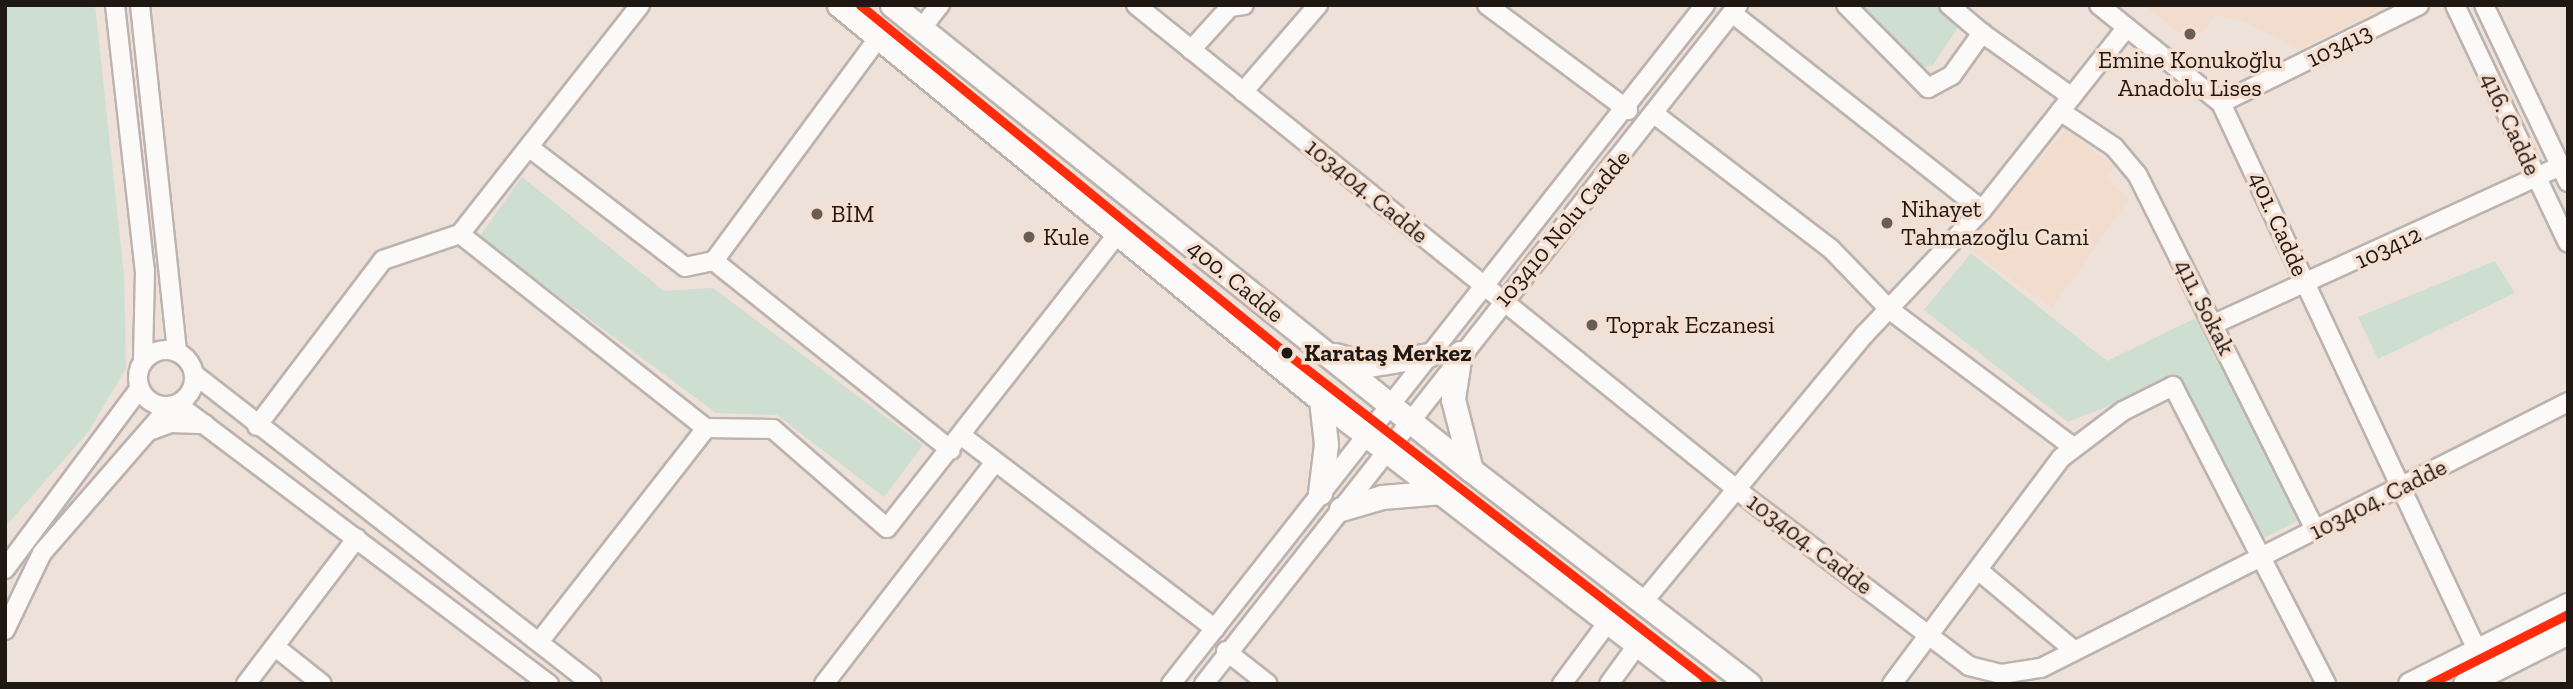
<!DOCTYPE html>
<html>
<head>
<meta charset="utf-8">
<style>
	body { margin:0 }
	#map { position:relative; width:2573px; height:689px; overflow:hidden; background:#ede1d9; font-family:"Zilla Slab",serif }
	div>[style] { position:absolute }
	.built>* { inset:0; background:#f1dccd }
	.green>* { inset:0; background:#ceded0 }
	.roads { filter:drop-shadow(2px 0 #bdb3ae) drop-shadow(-2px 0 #bdb3ae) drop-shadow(0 2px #bdb3ae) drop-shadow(0 -2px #bdb3ae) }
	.minor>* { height:18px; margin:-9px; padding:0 9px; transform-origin:9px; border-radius:9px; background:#fcfaf9 }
	.minor>.ring { margin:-9px; padding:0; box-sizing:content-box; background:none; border:18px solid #fcfaf9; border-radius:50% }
	.major>* { height:23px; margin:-11.5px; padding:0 11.5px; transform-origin:11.5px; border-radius:11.5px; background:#fcfaf9 }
	.tram-1>* { height:9px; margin:-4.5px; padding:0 4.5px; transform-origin:4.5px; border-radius:4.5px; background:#ff2b0a }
	.dots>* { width:19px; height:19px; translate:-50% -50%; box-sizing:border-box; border:4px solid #f5dfd1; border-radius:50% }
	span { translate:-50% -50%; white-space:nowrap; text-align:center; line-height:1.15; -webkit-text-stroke:7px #f5dfd1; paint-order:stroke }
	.street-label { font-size:24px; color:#1f1712 }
	.poi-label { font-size:24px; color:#1f1712 }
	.left { translate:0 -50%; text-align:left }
	.stop-label { font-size:24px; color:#1f1712; font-weight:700 }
	.frame { position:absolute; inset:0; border:7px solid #1f1712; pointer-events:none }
</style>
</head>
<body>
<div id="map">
	<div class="built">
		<div style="clip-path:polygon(2145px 5px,2390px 5px,2301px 49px,2241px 20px,2215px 15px,2193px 44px)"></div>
		<div style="clip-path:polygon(2066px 130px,2115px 167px,2106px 179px,2129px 199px,2052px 308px,1964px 246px)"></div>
	</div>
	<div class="green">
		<div style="clip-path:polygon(5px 5px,95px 5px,124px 275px,126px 368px,89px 431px,5px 527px)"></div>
		<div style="clip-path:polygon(1855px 5px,1941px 5px,1959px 26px,1933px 65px,1920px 68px)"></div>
		<div style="clip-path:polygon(522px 177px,664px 291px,713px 288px,923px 445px,884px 497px,777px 415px,716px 413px,479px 237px)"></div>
		<div style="clip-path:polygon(1971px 253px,2107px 361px,2200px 316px,2302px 519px,2262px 539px,2177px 379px,2068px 422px,1924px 310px)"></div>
		<div style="clip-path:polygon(2495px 261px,2515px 293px,2378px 359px,2358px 317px)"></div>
	</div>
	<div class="roads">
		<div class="minor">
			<div style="left:115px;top:5px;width:268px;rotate:83.6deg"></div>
			<div style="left:145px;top:271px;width:90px;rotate:91.3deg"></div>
			<div style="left:140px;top:5px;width:348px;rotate:83.9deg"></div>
			<div style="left:1136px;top:5px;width:795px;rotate:38.87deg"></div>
			<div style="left:1755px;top:504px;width:268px;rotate:37.1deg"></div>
			<div style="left:1969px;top:666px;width:34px;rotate:14deg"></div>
			<div style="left:2002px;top:674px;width:39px;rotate:-9deg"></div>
			<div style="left:2041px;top:668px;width:590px;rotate:-26.78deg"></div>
			<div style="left:1487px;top:5px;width:176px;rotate:36.7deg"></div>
			<div style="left:1846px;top:5px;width:117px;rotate:45.3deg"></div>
			<div style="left:1928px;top:88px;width:27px;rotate:-28deg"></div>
			<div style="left:1952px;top:75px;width:52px;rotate:-54.5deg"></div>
			<div style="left:1982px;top:33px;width:110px;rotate:35.4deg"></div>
			<div style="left:1949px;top:5px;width:43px;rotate:40.3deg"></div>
			<div style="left:2099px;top:5px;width:156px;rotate:38.8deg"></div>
			<div style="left:2221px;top:103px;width:604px;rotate:64.92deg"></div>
			<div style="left:2455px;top:5px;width:263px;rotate:64.6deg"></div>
			<div style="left:2484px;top:5px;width:196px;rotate:64.6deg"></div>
			<div style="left:1732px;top:13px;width:318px;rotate:38.2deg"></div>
			<div style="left:921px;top:29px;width:31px;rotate:-52deg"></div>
			<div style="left:879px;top:37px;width:278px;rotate:126.4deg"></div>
			<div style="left:714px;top:261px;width:303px;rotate:38.6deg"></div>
			<div style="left:1191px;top:50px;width:58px;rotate:-47.8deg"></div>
			<div style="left:1230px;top:7px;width:14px;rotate:-8deg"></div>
			<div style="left:1243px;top:92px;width:115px;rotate:-49.2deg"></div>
			<div style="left:2221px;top:103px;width:221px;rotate:-26.3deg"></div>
			<div style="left:2060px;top:111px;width:65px;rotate:33.7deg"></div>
			<div style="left:2114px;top:147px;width:35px;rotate:50deg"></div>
			<div style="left:2137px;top:174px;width:399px;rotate:63.4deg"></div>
			<div style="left:1657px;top:116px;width:219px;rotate:37.4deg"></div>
			<div style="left:1831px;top:249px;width:85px;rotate:46deg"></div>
			<div style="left:1890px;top:310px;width:229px;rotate:36.8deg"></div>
			<div style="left:530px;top:148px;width:195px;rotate:37.5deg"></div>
			<div style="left:685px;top:267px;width:30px;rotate:-12deg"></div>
			<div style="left:460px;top:234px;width:313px;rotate:38.3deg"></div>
			<div style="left:706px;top:428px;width:67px;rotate:0.9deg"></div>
			<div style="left:773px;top:429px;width:151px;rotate:41deg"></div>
			<div style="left:887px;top:528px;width:379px;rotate:-51.9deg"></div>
			<div style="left:2214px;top:324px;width:380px;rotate:-24.5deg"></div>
			<div class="ring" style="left:138px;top:350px;width:38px;height:38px"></div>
			<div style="left:194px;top:374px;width:504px;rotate:37.91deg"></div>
			<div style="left:177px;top:404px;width:466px;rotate:37deg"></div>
			<div style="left:257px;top:426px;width:208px;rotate:-52.8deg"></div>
			<div style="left:383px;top:260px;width:81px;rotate:-18.7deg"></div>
			<div style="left:460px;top:234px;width:291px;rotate:-51.8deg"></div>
			<div style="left:149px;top:431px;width:23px;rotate:-20deg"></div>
			<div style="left:171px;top:423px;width:34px;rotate:2deg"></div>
			<div style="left:962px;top:436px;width:318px;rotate:37.3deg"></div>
			<div style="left:5px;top:569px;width:224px;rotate:-53.3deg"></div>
			<div style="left:1978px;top:570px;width:126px;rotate:39.9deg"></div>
			<div style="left:1643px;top:602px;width:348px;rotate:-50.4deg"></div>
			<div style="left:1865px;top:334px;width:170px;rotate:-46.7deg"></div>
			<div style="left:1982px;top:210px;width:233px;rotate:-51.6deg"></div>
			<div style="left:5px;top:630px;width:85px;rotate:-64.3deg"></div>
			<div style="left:42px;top:553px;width:195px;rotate:-49deg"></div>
			<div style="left:539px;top:642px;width:271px;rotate:-52deg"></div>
			<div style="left:278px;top:649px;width:56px;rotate:38.5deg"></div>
			<div style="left:1226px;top:651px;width:53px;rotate:38.2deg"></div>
			<div style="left:246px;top:684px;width:183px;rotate:-52.8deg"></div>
			<div style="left:824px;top:684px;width:280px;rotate:-52.4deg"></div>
			<div style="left:1171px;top:684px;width:864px;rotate:-51.82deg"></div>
			<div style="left:1204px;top:684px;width:864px;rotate:-51.82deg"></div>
			<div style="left:1562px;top:684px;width:77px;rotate:-53.4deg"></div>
			<div style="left:1609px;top:684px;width:49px;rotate:-54.1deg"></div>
			<div style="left:1892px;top:684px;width:282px;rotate:-53.2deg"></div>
			<div style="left:2061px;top:458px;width:78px;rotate:-37.2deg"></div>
			<div style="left:2123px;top:411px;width:56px;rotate:-26.6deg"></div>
			<div style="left:2173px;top:386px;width:335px;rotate:62.8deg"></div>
		</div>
		<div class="major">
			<div style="left:839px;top:5px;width:623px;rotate:39.33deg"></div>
			<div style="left:1321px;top:400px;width:465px;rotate:37.7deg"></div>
			<div style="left:892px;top:5px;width:743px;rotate:38.77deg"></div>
			<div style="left:1471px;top:470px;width:351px;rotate:37.6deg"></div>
			<div style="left:1460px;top:353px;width:47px;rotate:98.7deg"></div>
			<div style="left:1453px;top:399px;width:73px;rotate:75.8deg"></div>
			<div style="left:1335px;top:355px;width:35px;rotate:16deg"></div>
			<div style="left:1369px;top:365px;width:60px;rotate:-9.6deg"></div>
			<div style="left:1320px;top:493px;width:49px;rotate:-83deg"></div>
			<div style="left:1326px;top:444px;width:44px;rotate:-96.5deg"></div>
			<div style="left:1341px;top:509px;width:43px;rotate:-16.3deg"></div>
			<div style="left:1382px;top:497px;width:60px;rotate:-4.8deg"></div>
			<div style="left:2410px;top:684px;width:177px;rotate:-26.6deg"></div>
			<div style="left:2465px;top:684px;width:115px;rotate:-26.8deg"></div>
		</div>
	</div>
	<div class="tram-1">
		<div style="left:860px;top:5px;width:550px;rotate:39.25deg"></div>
		<div style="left:1286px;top:353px;width:540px;rotate:37.78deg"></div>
		<div style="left:2429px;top:684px;width:156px;rotate:-26.7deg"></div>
	</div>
	<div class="dots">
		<div style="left:2190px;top:34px;background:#675e58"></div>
		<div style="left:817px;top:214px;background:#675e58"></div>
		<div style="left:1887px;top:223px;background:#675e58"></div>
		<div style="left:1029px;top:237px;background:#675e58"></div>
		<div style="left:1592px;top:325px;background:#675e58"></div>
		<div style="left:1287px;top:353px;background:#1f1712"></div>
	</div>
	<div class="street-label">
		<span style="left:2339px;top:45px;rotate:-26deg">103413</span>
		<span style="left:2511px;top:124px;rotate:65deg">416. Cadde</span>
		<span style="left:1367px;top:191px;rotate:39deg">103404. Cadde</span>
		<span style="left:2279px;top:224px;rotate:66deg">401. Cadde</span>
		<span style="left:1562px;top:228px;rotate:-50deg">103410 Nolu Cadde</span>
		<span style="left:2388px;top:247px;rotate:-25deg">103412</span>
		<span style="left:1236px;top:281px;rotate:39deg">400. Cadde</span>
		<span style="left:2205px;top:307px;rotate:63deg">411. Sokak</span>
		<span style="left:2378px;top:499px;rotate:-27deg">103404. Cadde</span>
		<span style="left:1810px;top:544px;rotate:37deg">103404. Cadde</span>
	</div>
	<div class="poi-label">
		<span style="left:2190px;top:74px">Emine Konukoğlu<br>Anadolu Lises</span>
		<span class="left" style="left:1901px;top:223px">Nihayet<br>Tahmazoğlu Cami</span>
		<span class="left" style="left:831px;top:214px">BİM</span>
		<span class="left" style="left:1043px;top:237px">Kule</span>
		<span class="left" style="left:1606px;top:325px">Toprak Eczanesi</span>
	</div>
	<div class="stop-label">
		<span class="left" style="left:1304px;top:353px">Karataş Merkez</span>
	</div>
	<div class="frame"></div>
</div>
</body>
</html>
